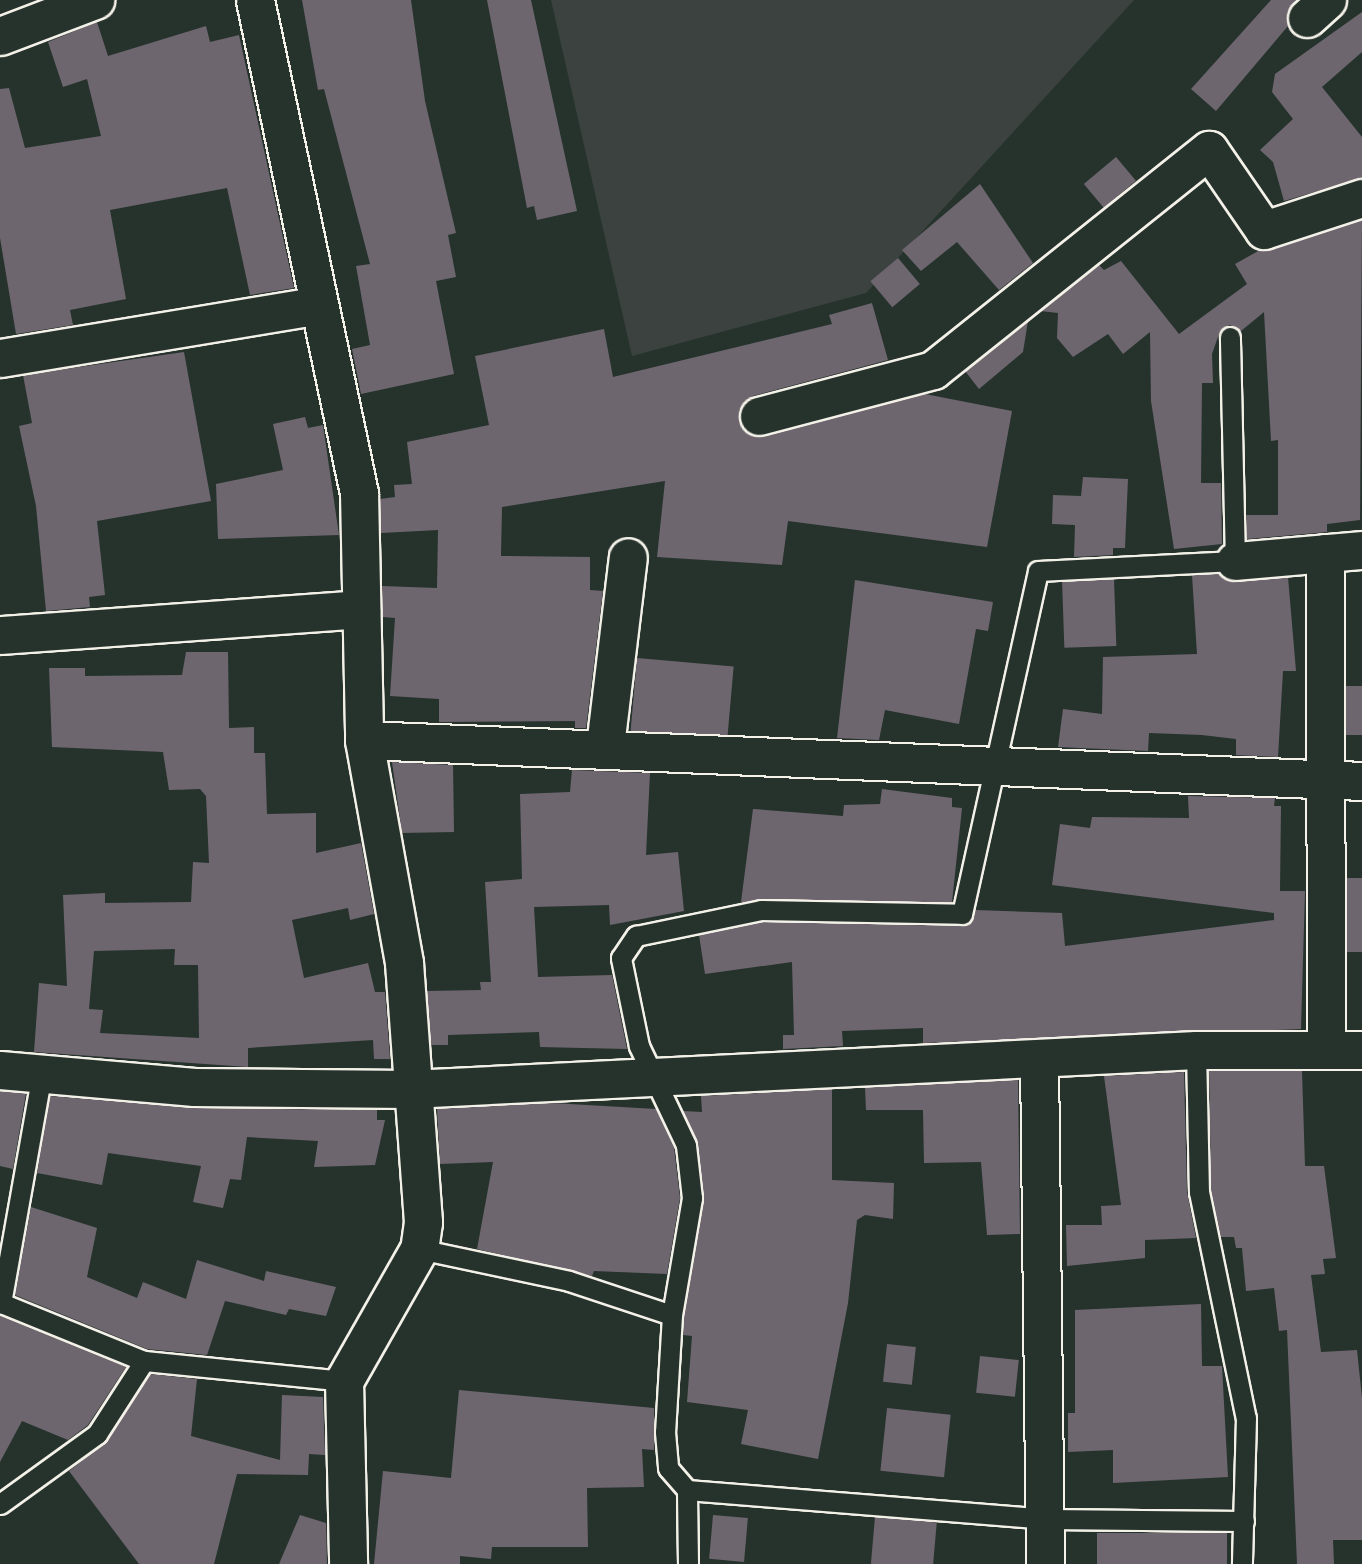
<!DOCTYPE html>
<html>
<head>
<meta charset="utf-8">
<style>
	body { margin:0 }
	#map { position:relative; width:1362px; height:1564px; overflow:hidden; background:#26332d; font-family:Itim,sans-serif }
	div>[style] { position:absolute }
	.built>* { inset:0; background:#3c4240 }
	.building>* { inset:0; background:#6e666e; transform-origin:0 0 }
	.roads { filter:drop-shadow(2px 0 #f4f1e8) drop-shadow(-2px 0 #f4f1e8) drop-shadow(0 2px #f4f1e8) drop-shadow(0 -2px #f4f1e8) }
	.lane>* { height:19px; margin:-9.5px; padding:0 9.5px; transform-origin:9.5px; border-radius:9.5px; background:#26332d }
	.street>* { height:37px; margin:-18.5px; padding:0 18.5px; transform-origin:18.5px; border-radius:18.5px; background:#26332d }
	span { translate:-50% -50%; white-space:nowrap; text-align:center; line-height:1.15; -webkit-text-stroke:7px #26332d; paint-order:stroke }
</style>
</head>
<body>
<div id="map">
	<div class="built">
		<div style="clip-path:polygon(551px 0,1134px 0,866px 293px,632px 356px)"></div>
	</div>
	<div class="building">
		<div style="clip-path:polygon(302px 0,411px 0,425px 101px,456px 233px,448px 235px,456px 277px,436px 281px,454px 374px,361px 394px,352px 349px,370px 345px,356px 266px,370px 264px,324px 89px,318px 90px)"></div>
		<div style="clip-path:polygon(487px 0,531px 0,577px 211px,537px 220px,534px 206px,527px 208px)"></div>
		<div style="clip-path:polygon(1271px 0,1296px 0,1287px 12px,1288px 26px,1216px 111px,1191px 89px)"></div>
		<div style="clip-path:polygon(1362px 12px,1362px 52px,1322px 87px,1362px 137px,1362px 178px,1284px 201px,1273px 162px,1260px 150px,1293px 119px,1272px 92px,1275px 74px)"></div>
		<div style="clip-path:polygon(97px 22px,108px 56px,206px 26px,210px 42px,239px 35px,294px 288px,250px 295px,227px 188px,110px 210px,126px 299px,70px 310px,73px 325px,16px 334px,0 238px,0 89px,9px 88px,25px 148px,101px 136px,87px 79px,63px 87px,48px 42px)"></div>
		<div style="left:1116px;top:157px;width:31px;height:42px;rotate:50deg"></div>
		<div style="clip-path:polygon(980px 184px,1033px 263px,999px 290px,957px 242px,921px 271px,902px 250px)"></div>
		<div style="clip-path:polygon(1362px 220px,1360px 520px,1327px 524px,1327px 532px,1247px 539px,1246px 515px,1278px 515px,1278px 440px,1271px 441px,1264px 312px,1241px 331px,1230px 325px,1220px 331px,1212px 354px,1213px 383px,1202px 383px,1201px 483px,1221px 483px,1222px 544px,1174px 549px,1151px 401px,1150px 332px,1123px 354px,1108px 334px,1073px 357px,1057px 338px,1058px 313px,1040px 311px,1099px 265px,1104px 270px,1121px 261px,1179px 334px,1247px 284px,1235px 264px,1260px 250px)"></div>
		<div style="left:898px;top:258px;width:34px;height:36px;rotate:50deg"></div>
		<div style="clip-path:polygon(872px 303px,888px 360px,753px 396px,739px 410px,739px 422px,753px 436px,764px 436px,925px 394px,1012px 411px,987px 547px,788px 521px,782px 565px,657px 557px,665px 481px,502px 507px,501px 556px,590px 557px,590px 590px,603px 591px,586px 728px,575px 728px,575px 721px,439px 722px,439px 699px,390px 696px,395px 618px,383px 617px,382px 586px,437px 588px,438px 530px,381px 533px,380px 499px,395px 497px,394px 485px,412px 484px,407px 442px,489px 425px,475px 356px,604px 329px,613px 377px,832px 324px,829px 315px)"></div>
		<div style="clip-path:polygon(1028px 321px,1023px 352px,979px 389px,965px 371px)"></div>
		<div style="clip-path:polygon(184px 352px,211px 501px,97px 521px,105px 595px,89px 597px,90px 607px,46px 611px,36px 506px,19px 426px,32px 423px,23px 375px)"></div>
		<div style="clip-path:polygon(305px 417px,308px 428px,323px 425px,339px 535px,218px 539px,216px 484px,283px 470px,273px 424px)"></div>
		<div style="clip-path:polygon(1083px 477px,1128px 479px,1125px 548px,1113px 548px,1113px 555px,1074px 557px,1075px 525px,1052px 524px,1053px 495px,1081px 496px)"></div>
		<div style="clip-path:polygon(1219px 574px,1237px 582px,1288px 577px,1296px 671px,1283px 671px,1278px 757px,1236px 755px,1236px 739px,1202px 735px,1149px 733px,1148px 751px,1058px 747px,1063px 709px,1102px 714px,1103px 657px,1197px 654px,1192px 575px)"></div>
		<div style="left:1114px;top:579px;width:67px;height:52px;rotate:88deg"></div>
		<div style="clip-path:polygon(855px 580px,993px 602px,988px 631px,976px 629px,959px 724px,885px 710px,879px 740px,837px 738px)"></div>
		<div style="clip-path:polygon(evenodd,186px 652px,228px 652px,229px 728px,254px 727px,254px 753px,265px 753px,267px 814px,316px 813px,316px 853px,361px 843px,374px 914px,350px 920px,348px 908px,292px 920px,304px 978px,368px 963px,375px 992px,385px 992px,390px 1059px,374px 1059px,373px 1040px,248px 1048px,248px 1067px,34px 1052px,39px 983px,67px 986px,63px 895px,105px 893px,105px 903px,191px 902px,193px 862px,209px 863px,206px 796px,200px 789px,169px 790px,163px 752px,52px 747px,49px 668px,85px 668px,85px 676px,182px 675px,186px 652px,175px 949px,174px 965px,198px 965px,199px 1038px,100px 1033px,103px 1010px,89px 1009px,94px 951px,175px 949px)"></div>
		<div style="left:637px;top:658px;width:97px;height:73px;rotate:5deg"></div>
		<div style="left:1346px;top:686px;width:16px;height:49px"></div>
		<div style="clip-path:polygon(392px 762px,453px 765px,454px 832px,402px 833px)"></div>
		<div style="clip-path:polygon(572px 770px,650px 773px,646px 855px,678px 852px,684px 911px,610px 925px,609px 905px,534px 907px,538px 977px,612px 975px,627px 1049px,540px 1047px,539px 1032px,448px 1035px,448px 1045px,431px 1045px,427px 991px,481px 990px,480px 982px,491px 982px,485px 882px,522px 879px,520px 794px,570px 792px)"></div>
		<div style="clip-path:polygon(882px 789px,952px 798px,952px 807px,962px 808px,952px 902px,741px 902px,753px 809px,843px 816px,844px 805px,880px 804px)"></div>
		<div style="clip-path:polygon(1188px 796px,1275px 798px,1274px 806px,1281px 806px,1280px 891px,1305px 891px,1301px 1029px,923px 1043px,923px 1028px,842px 1031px,843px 1046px,783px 1049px,783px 1035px,794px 1035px,792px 962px,705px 974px,699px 935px,762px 922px,962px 926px,975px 910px,1062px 913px,1065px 946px,1274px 920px,1274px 913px,1052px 885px,1060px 824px,1090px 828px,1092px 817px,1189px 818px)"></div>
		<div style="left:1347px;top:878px;width:15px;height:74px"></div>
		<div style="clip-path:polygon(1209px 1071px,1302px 1071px,1305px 1166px,1324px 1166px,1336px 1258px,1323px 1259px,1325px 1274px,1311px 1275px,1321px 1352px,1357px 1350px,1362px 1398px,1362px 1540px,1333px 1540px,1334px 1564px,1297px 1564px,1287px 1330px,1279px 1331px,1274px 1288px,1246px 1291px,1242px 1248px,1236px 1248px,1234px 1237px,1221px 1237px,1211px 1191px)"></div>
		<div style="clip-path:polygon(1184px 1072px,1187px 1192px,1196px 1238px,1145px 1240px,1145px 1258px,1067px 1266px,1066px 1225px,1102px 1225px,1101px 1206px,1121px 1205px,1104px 1076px)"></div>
		<div style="clip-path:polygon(1018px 1080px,1020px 1234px,987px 1235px,981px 1162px,924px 1163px,923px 1110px,866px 1110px,865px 1087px)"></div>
		<div style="clip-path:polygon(832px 1089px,832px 1180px,894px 1183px,893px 1219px,865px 1215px,857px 1220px,848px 1303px,818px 1459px,741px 1444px,748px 1410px,687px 1402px,692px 1336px,683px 1335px,684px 1316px,704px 1197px,698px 1143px,683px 1111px,702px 1112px,701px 1096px)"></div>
		<div style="clip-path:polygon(0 1091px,26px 1093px,13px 1169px,0 1166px)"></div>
		<div style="clip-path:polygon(50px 1096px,194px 1108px,377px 1110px,377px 1120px,385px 1120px,375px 1165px,314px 1167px,318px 1141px,247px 1137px,241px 1180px,230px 1179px,223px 1208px,193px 1202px,201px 1166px,108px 1153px,102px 1185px,37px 1173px)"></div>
		<div style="clip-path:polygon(552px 1103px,656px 1109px,674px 1148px,680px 1198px,667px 1274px,594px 1271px,592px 1276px,477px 1249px,493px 1162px,440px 1164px,437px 1109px)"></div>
		<div style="clip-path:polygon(31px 1207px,97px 1228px,87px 1277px,137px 1298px,143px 1282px,186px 1299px,197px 1260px,264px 1281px,266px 1271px,336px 1287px,326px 1316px,289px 1309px,286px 1315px,225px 1301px,207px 1355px,147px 1349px,15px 1295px)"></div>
		<div style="clip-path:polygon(1201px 1304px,1202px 1366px,1222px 1366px,1228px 1477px,1113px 1483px,1113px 1450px,1068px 1452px,1068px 1413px,1075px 1413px,1075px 1310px)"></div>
		<div style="clip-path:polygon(0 1316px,126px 1367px,88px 1425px,68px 1440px,22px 1421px,0 1462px)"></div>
		<div style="left:887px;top:1344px;width:29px;height:38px;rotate:6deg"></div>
		<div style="left:980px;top:1356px;width:39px;height:37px;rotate:6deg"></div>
		<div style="clip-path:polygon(150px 1374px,197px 1379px,191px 1436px,280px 1460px,282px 1395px,323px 1397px,325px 1455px,309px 1454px,308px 1475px,237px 1474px,214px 1564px,139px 1564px,69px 1471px,107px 1441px)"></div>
		<div style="clip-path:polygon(459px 1390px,654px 1408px,654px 1450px,642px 1449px,644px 1487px,587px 1488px,588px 1547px,492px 1547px,491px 1559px,460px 1556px,460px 1564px,374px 1564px,383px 1471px,451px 1478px)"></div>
		<div style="left:887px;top:1408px;width:64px;height:63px;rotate:6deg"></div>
		<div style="clip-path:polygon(300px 1515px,326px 1523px,327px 1564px,279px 1564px)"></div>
		<div style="left:713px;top:1515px;width:35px;height:44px;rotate:5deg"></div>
		<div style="left:875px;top:1517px;width:62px;height:47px;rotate:5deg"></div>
		<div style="left:1097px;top:1533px;width:130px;height:31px"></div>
	</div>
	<div class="roads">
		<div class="lane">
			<div style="left:1196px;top:1050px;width:142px;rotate:88.8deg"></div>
			<div style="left:1199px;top:1192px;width:231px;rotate:78.3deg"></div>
			<div style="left:1246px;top:1418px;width:146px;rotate:91.6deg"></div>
			<div style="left:42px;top:1073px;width:234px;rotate:100.1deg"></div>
			<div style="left:1px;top:1303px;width:154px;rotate:22.1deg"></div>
			<div style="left:419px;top:1249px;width:153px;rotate:12deg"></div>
			<div style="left:569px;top:1281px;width:108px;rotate:18.3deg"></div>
			<div style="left:672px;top:1315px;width:117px;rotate:93.4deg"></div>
			<div style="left:665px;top:1432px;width:36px;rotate:85deg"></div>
			<div style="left:668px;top:1468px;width:29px;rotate:49deg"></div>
			<div style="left:672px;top:1315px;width:119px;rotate:-80.3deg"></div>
			<div style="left:692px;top:1198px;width:53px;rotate:-96.5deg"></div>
			<div style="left:686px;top:1145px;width:110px;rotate:-115.4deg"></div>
			<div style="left:639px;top:1046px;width:90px;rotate:-101.6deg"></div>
			<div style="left:621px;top:958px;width:27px;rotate:-56deg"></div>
			<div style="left:636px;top:936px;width:128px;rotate:-11.7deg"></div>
			<div style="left:761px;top:910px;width:201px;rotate:1.1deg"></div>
			<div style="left:962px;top:914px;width:351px;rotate:-77.5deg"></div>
			<div style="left:1038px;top:571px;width:197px;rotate:-2.9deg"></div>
			<div style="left:1235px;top:561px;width:224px;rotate:-91.3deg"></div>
			<div style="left:0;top:1504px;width:120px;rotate:-35.8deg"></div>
			<div style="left:97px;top:1434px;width:87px;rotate:-57.2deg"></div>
			<div style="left:144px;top:1361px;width:201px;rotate:5.7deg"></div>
			<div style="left:688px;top:1564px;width:74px;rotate:-90.8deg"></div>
			<div style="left:687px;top:1490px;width:362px;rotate:4.6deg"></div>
			<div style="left:1048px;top:1519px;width:196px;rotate:0.6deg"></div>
		</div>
		<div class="street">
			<div style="left:255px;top:0;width:504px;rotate:78.09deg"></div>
			<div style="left:359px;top:493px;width:247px;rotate:88.8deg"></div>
			<div style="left:364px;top:740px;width:227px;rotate:79.8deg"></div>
			<div style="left:404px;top:963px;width:260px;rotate:85.8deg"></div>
			<div style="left:423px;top:1222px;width:27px;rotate:98deg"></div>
			<div style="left:419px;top:1249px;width:152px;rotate:119.6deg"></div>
			<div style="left:344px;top:1381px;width:183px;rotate:88.7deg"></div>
			<div style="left:1307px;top:18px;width:27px;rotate:-42deg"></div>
			<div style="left:0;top:36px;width:102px;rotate:-20.8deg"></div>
			<div style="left:0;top:358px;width:323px;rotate:-9.4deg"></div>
			<div style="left:759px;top:416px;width:180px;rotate:-14.8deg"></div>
			<div style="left:933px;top:370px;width:353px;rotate:-38.6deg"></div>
			<div style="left:1209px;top:150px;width:97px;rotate:55.5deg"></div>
			<div style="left:1264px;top:230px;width:103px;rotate:-18.1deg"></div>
			<div style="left:1325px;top:553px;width:496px;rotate:89.9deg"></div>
			<div style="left:1235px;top:561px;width:127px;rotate:-5deg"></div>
			<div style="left:0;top:635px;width:362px;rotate:-4.1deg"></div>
			<div style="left:364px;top:740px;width:999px;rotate:2.35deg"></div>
			<div style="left:605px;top:746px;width:190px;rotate:-83.1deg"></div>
			<div style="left:1039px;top:1059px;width:505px;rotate:89.32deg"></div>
			<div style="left:0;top:1070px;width:195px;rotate:5deg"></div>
			<div style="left:194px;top:1087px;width:216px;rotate:0.5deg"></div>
			<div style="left:410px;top:1089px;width:787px;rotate:-2.84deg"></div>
			<div style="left:1196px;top:1050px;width:166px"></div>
		</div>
	</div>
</div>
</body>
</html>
